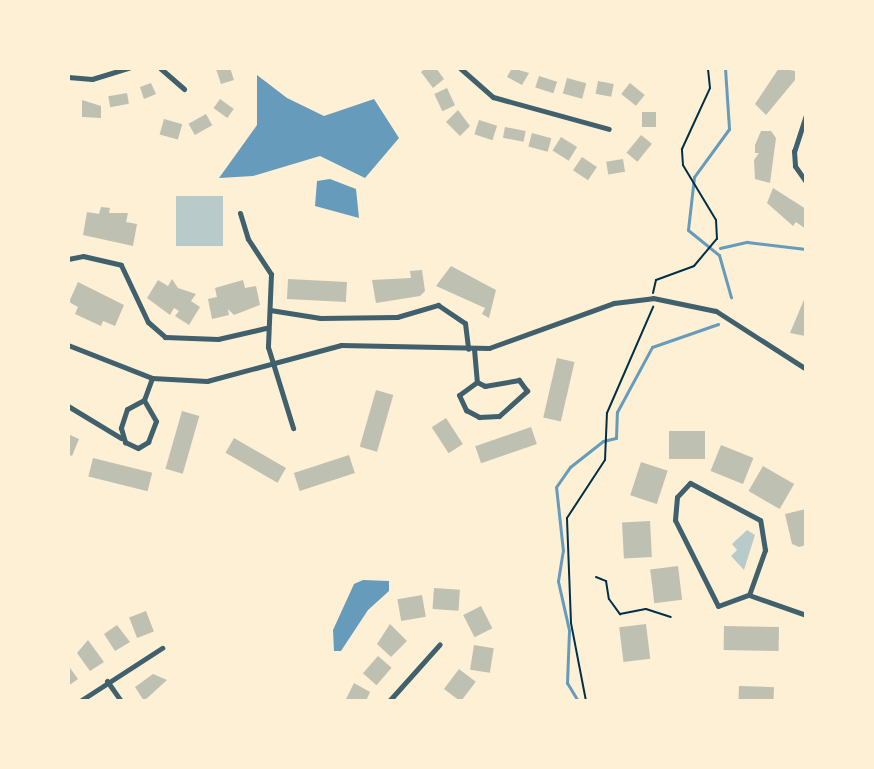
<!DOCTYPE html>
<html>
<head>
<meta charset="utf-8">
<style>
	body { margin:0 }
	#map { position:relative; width:874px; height:769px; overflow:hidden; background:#fdf0d5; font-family:Lato,sans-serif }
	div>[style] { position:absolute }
	.green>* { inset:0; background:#b9caca; transform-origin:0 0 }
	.water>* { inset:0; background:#669bbc }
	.stream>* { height:3px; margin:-1.5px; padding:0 1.5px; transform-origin:1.5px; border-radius:1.5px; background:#669bbc }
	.building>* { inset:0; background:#bec0b2; transform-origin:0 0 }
	.path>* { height:2px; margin:-1px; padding:0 1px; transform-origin:1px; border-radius:1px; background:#003049 }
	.minor>* { height:5px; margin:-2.5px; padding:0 2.5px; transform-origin:2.5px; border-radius:2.5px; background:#3f606c }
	span { translate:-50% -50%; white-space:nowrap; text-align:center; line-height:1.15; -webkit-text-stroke:8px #fdf0d5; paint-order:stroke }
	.frame { position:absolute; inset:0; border:70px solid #fdf0d5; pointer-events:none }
</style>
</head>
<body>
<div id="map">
	<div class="green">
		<div style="left:176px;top:196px;width:47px;height:50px"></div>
		<div style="clip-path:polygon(747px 530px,755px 535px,744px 570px,731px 556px,737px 550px,732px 544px)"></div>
	</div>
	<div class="water">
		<div style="clip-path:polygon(257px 75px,287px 98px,324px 116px,374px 99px,399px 138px,365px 178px,320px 156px,253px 176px,219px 178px,257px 125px)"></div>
		<div style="clip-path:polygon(330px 179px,356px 189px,359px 218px,315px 206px,317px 181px)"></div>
		<div style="clip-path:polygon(363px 580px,389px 581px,389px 591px,368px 610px,341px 651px,334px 651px,333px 630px,354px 584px)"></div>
	</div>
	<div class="stream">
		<div style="left:725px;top:68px;width:61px;rotate:86.2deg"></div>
		<div style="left:729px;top:129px;width:59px;rotate:126.1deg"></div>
		<div style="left:694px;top:177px;width:53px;rotate:96.5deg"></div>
		<div style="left:688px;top:230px;width:40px;rotate:39deg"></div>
		<div style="left:719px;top:255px;width:44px;rotate:74.1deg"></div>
		<div style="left:720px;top:248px;width:28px;rotate:-13deg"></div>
		<div style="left:747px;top:242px;width:59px;rotate:6.8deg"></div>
		<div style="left:578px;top:701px;width:21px;rotate:-121deg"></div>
		<div style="left:567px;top:683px;width:53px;rotate:-87.8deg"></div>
		<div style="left:569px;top:630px;width:50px;rotate:-102.7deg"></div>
		<div style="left:558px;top:581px;width:30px;rotate:-81deg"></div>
		<div style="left:563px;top:551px;width:64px;rotate:-96.2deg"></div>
		<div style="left:556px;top:487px;width:24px;rotate:-55deg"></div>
		<div style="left:570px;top:467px;width:42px;rotate:-38.2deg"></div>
		<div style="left:603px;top:441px;width:13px;rotate:-13deg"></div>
		<div style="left:616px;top:438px;width:26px;rotate:-88deg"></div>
		<div style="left:617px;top:412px;width:74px;rotate:-61.7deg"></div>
		<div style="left:652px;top:347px;width:70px;rotate:-19.2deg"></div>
	</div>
	<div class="building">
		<div style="clip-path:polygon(230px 68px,234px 80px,221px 84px,216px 69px)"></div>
		<div style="clip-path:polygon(426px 68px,436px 68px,444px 79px,433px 88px,421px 72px)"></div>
		<div style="clip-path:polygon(512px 68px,529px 73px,522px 85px,507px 77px)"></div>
		<div style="clip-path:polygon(779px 68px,795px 71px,795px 80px,766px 115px,755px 104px)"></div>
		<div style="left:539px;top:76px;width:19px;height:12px;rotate:18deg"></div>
		<div style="left:567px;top:78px;width:20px;height:16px;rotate:15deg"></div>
		<div style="left:598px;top:81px;width:16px;height:13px;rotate:11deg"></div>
		<div style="clip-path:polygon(151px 83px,156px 94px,144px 99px,140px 87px)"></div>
		<div style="left:630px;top:83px;width:19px;height:14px;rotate:39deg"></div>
		<div style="left:447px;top:88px;width:19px;height:14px;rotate:65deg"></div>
		<div style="left:127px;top:93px;width:11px;height:19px;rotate:80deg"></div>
		<div style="left:220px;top:99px;width:17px;height:11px;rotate:36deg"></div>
		<div style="clip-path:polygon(82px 100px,101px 106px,101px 118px,82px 117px)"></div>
		<div style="clip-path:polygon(458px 110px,470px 126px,460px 136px,446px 122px)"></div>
		<div style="left:642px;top:112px;width:14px;height:15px"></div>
		<div style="left:206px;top:114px;width:13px;height:20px;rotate:61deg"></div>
		<div style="left:164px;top:119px;width:19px;height:16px;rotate:16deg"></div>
		<div style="left:479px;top:120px;width:19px;height:15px;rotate:18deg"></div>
		<div style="left:505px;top:127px;width:21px;height:11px;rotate:11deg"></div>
		<div style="clip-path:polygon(761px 131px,771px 131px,776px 138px,770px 183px,755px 179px,754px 160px,759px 153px,755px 153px,755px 145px)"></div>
		<div style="left:532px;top:133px;width:20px;height:14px;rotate:15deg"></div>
		<div style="left:641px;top:135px;width:14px;height:23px;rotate:39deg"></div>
		<div style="left:561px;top:137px;width:19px;height:16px;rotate:32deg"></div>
		<div style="left:582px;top:157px;width:18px;height:16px;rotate:34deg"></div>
		<div style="left:623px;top:159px;width:13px;height:17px;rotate:81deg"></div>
		<div style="clip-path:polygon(773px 188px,806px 209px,806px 229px,796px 222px,793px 226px,767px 203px)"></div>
		<div style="clip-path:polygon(101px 207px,110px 208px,109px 213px,128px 213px,126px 222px,137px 224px,133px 246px,83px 235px,87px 212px,99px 214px)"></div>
		<div style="clip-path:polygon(451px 266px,496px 290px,489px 318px,482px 314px,485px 308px,436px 286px)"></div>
		<div style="clip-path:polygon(422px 270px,425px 291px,420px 296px,376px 303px,372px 280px,411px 278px,410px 271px)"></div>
		<div style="clip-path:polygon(172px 279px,178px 288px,196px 294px,191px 301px,200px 307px,189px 325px,175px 316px,179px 311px,174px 308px,170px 315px,147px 298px,158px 280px,168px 286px)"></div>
		<div style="left:288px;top:279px;width:59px;height:20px;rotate:3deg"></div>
		<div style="clip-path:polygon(243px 280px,245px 288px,256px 286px,260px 305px,234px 315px,228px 309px,229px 315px,212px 319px,208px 299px,217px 297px,215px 288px)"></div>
		<div style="clip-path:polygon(78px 282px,124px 305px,115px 326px,103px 321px,101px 326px,75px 314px,78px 307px,69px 302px)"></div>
		<div style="clip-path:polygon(806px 295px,806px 332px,805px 336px,790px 333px)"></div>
		<div style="left:557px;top:358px;width:18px;height:61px;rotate:13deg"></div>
		<div style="left:376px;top:390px;width:18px;height:59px;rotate:16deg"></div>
		<div style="left:182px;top:411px;width:18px;height:60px;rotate:16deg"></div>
		<div style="left:446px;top:418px;width:31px;height:17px;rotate:57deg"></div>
		<div style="left:531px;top:427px;width:18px;height:59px;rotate:71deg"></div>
		<div style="left:669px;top:431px;width:36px;height:28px"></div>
		<div style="clip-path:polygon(68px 434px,79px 439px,72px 456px,68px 454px)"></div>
		<div style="left:234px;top:438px;width:60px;height:17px;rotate:30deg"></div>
		<div style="left:721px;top:445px;width:35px;height:28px;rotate:22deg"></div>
		<div style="left:349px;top:455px;width:19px;height:58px;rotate:72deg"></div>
		<div style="left:93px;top:458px;width:61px;height:19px;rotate:14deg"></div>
		<div style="left:641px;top:462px;width:28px;height:35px;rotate:18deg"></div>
		<div style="left:763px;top:466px;width:36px;height:29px;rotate:30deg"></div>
		<div style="clip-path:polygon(806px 509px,806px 545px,799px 547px,792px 544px,785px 514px)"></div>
		<div style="left:650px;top:521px;width:36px;height:28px;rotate:87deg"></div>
		<div style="left:678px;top:566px;width:34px;height:28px;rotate:83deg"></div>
		<div style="left:434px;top:588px;width:26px;height:21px;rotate:4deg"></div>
		<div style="left:422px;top:595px;width:22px;height:25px;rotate:80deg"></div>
		<div style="left:481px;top:606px;width:25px;height:20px;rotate:63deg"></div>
		<div style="left:146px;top:611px;width:22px;height:18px;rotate:69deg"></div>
		<div style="clip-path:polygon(390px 624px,407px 641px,391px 657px,377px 644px)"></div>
		<div style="left:646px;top:624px;width:35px;height:27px;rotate:83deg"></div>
		<div style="clip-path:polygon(117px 625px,130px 642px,115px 651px,104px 634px)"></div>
		<div style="left:724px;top:626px;width:55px;height:24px;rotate:1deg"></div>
		<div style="clip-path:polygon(88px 640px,104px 662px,90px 671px,77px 653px)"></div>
		<div style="left:474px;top:645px;width:20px;height:25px;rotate:9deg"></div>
		<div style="left:378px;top:656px;width:18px;height:23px;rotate:41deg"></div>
		<div style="clip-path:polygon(68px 665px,78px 679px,68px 686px)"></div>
		<div style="left:459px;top:669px;width:21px;height:25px;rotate:37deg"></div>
		<div style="clip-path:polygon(153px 674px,167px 680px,144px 701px,135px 687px)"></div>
		<div style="clip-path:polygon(354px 683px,370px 692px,366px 701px,345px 701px)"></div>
		<div style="left:739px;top:686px;width:35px;height:15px;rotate:2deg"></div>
	</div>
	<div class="path">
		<div style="left:653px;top:293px;width:13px;rotate:-77deg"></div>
		<div style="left:656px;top:280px;width:40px;rotate:-20.2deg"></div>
		<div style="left:694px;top:266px;width:35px;rotate:-50deg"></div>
		<div style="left:717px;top:239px;width:19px;rotate:-93deg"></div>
		<div style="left:716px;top:220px;width:64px;rotate:-121deg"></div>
		<div style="left:683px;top:165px;width:16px;rotate:-94deg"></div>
		<div style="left:682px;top:149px;width:67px;rotate:-65.3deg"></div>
		<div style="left:710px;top:88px;width:20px;rotate:-96deg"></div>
		<div style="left:596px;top:577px;width:11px;rotate:22deg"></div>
		<div style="left:606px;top:581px;width:18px;rotate:81deg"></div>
		<div style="left:609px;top:599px;width:19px;rotate:54deg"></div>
		<div style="left:620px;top:614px;width:26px;rotate:-11deg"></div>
		<div style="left:646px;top:609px;width:26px;rotate:18deg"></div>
		<div style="left:586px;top:701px;width:79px;rotate:-100.9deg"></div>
		<div style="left:571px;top:623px;width:105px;rotate:-92.2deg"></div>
		<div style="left:567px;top:518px;width:69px;rotate:-56.8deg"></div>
		<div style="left:605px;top:460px;width:47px;rotate:-87.6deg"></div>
		<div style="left:607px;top:413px;width:116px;rotate:-66.5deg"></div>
	</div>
	<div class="minor">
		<div style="left:160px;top:68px;width:32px;rotate:41deg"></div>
		<div style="left:460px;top:68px;width:44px;rotate:41.3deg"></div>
		<div style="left:493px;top:97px;width:120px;rotate:15.4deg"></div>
		<div style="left:68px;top:77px;width:24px;rotate:5deg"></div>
		<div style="left:92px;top:79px;width:38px;rotate:-17deg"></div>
		<div style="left:806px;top:115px;width:38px;rotate:108deg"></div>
		<div style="left:794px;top:151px;width:15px;rotate:86deg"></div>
		<div style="left:795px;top:166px;width:19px;rotate:55deg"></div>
		<div style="left:240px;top:213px;width:27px;rotate:73deg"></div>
		<div style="left:248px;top:239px;width:42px;rotate:56.7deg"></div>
		<div style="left:271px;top:274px;width:73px;rotate:92.4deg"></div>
		<div style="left:268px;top:347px;width:85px;rotate:72.8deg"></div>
		<div style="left:68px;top:259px;width:15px;rotate:-11deg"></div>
		<div style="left:83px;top:256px;width:39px;rotate:13deg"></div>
		<div style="left:121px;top:265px;width:63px;rotate:64.7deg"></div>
		<div style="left:148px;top:322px;width:23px;rotate:41deg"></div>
		<div style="left:165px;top:337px;width:53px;rotate:2.2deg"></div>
		<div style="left:218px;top:339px;width:49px;rotate:-12.9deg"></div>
		<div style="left:270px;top:310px;width:51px;rotate:9.1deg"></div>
		<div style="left:320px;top:318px;width:77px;rotate:-0.7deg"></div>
		<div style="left:397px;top:317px;width:43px;rotate:-16.3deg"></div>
		<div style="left:438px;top:305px;width:32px;rotate:34deg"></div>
		<div style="left:465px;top:323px;width:26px;rotate:83deg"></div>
		<div style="left:68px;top:345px;width:90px;rotate:21.4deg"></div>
		<div style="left:152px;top:378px;width:55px;rotate:3.1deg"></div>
		<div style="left:207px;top:381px;width:139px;rotate:-15deg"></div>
		<div style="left:341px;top:345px;width:148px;rotate:1.2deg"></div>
		<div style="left:489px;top:348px;width:133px;rotate:-19.8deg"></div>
		<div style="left:614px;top:303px;width:39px;rotate:-7deg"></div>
		<div style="left:653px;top:298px;width:64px;rotate:11.7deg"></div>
		<div style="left:716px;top:311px;width:107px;rotate:32.8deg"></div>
		<div style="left:474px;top:349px;width:33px;rotate:85deg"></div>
		<div style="left:477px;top:382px;width:22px;rotate:144deg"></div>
		<div style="left:459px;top:395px;width:17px;rotate:65deg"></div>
		<div style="left:466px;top:410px;width:15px;rotate:28deg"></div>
		<div style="left:479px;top:417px;width:20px;rotate:-3deg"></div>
		<div style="left:499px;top:416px;width:38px;rotate:-42deg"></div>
		<div style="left:527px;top:391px;width:14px;rotate:-126deg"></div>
		<div style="left:519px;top:380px;width:35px;rotate:170deg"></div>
		<div style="left:485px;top:386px;width:9px;rotate:-153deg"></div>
		<div style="left:144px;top:400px;width:19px;rotate:152deg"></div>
		<div style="left:127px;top:409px;width:20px;rotate:108deg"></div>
		<div style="left:121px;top:428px;width:15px;rotate:74deg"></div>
		<div style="left:125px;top:442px;width:14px;rotate:25deg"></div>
		<div style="left:138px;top:448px;width:12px;rotate:-31deg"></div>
		<div style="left:148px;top:442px;width:22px;rotate:-69deg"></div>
		<div style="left:156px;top:421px;width:24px;rotate:-120deg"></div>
		<div style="left:144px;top:400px;width:23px;rotate:-70deg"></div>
		<div style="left:68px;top:406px;width:62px;rotate:31.1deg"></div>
		<div style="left:749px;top:595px;width:48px;rotate:-70.4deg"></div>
		<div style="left:765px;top:550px;width:30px;rotate:-99deg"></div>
		<div style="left:760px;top:520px;width:79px;rotate:-152.1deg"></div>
		<div style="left:690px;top:483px;width:19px;rotate:133deg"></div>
		<div style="left:677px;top:497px;width:23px;rotate:95deg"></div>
		<div style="left:675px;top:520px;width:96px;rotate:63.4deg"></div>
		<div style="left:718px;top:606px;width:33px;rotate:-20deg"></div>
		<div style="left:749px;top:595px;width:60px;rotate:19.3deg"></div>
		<div style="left:107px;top:681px;width:24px;rotate:55deg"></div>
		<div style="left:80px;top:701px;width:98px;rotate:-32.9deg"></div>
		<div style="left:389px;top:701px;width:76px;rotate:-48.2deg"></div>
	</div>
	<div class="frame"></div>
</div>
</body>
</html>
